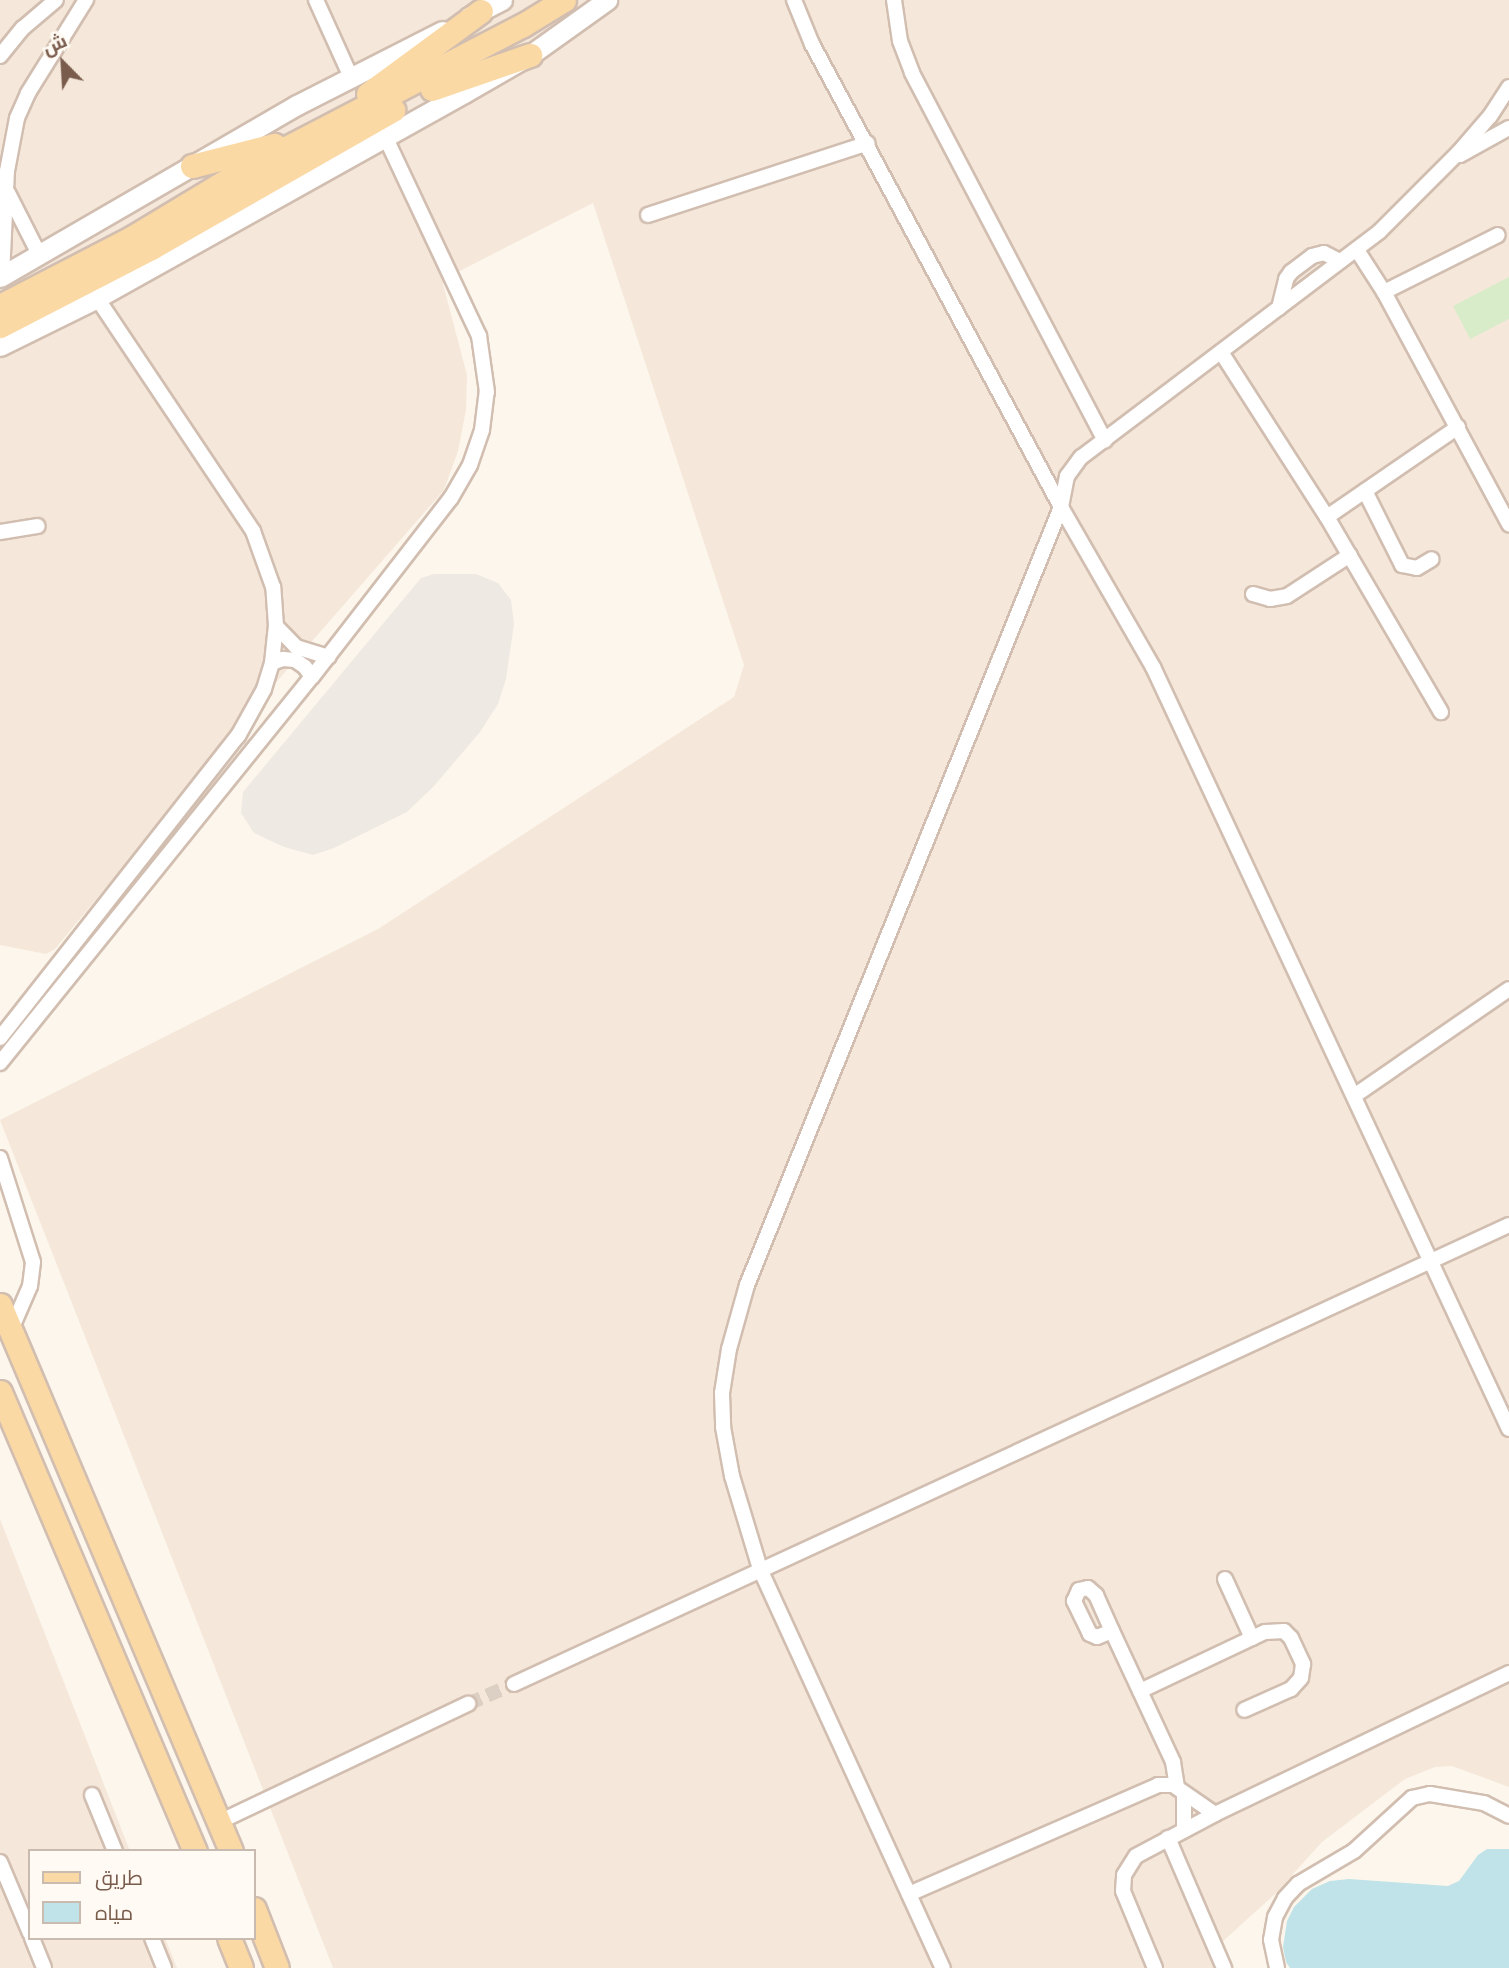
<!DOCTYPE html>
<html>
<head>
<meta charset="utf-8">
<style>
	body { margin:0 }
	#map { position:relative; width:1509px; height:1968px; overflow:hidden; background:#fdf6ec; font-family:"Archivo Narrow",Cairo,sans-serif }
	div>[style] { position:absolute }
	.residential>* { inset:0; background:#f5e8da }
	.industrial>* { inset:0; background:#efe9e4 }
	.green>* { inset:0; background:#d8ecc9 }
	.water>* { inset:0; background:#bfe3e8 }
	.street-tunnel>* { height:14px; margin-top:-7px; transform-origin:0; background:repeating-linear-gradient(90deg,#dcd0c4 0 14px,transparent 0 21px) }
	.roads { filter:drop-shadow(2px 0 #d1beb0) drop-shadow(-2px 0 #d1beb0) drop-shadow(0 2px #d1beb0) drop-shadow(0 -2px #d1beb0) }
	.street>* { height:14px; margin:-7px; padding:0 7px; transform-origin:7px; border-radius:7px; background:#fff }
	.secondary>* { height:19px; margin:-9.5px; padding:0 9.5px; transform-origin:9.5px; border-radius:9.5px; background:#fff }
	.primary>* { height:23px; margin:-11.5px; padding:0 11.5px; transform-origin:11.5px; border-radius:11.5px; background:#fbd9a5 }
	span { translate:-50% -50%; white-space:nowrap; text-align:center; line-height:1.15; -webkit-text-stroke:5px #fffaf3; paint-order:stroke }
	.legend { position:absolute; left:28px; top:1849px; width:228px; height:91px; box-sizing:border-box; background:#fffaf3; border:2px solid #cabbb1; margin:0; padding:9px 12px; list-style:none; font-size:21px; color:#7a5c4d }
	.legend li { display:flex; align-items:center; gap:14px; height:35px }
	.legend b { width:35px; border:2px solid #cabbb1 }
	.north { position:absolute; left:28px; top:28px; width:70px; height:70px; -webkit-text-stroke:5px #fffaf3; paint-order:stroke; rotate:336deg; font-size:19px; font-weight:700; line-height:28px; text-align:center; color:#7a5c4d }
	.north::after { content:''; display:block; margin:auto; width:24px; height:32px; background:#7a5c4d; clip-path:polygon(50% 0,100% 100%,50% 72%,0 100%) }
</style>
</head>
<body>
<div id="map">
	<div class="residential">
		<div style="clip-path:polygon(0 0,1509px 0,1509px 1787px,1452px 1766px,1435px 1767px,1405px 1779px,1322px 1842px,1276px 1893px,1211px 1952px,1215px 1968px,333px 1968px,0 1120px,378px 929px,734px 697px,744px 665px,593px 203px,444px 279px,443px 284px,467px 375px,466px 410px,458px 451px,444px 490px,266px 694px,55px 949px,46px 954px,0 945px)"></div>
		<div style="clip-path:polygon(0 1519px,130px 1851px,30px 1851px,30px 1938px,165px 1938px,177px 1968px,0 1968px)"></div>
	</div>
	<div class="industrial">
		<div style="clip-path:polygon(434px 574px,476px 574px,498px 583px,511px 600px,514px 624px,506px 679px,498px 704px,480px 732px,434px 786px,407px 812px,334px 848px,313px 855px,284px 847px,254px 833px,241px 813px,243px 792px,421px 578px)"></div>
	</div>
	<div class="green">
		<div style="clip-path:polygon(1509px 277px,1509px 319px,1470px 339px,1453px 306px)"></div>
	</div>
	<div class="water">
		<div style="clip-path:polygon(1487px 1849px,1509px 1849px,1509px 1968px,1290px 1968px,1286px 1962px,1283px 1947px,1287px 1921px,1294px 1907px,1312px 1889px,1330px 1881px,1349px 1879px,1448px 1886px,1459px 1881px,1478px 1855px)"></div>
	</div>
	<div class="street-tunnel">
		<div style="left:468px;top:1704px;width:50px;rotate:-23.5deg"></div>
	</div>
	<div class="roads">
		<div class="street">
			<div style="left:316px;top:0;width:85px;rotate:65.6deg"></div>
			<div style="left:794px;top:0;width:48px;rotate:67.8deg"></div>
			<div style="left:812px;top:44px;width:526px;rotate:61.73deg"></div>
			<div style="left:1061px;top:507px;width:839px;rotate:111.98deg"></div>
			<div style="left:747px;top:1285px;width:66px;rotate:105.7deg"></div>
			<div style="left:729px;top:1349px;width:45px;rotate:99deg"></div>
			<div style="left:722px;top:1393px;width:34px;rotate:88deg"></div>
			<div style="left:723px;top:1427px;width:50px;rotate:79.6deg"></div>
			<div style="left:732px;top:1476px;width:97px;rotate:73.2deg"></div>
			<div style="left:760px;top:1569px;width:439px;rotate:65.4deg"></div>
			<div style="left:894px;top:0;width:41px;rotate:81.7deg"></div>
			<div style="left:900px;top:41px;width:34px;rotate:69deg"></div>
			<div style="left:912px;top:73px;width:415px;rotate:62.3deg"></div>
			<div style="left:0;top:56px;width:36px;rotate:-51deg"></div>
			<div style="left:23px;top:28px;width:43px;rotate:-40.3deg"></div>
			<div style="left:1509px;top:87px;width:35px;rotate:123deg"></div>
			<div style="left:1490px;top:116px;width:48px;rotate:130.7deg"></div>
			<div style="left:1459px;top:152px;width:113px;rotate:135deg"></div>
			<div style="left:1379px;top:232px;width:373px;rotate:142.9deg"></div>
			<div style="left:1081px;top:457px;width:24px;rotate:126deg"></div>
			<div style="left:1067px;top:476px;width:32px;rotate:101deg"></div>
			<div style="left:1061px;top:507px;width:185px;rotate:60.1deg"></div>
			<div style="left:1153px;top:667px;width:841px;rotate:64.96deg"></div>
			<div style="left:1460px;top:155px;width:56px;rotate:-28.9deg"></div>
			<div style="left:8px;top:193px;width:71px;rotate:63.1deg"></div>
			<div style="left:648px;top:215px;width:231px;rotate:-18.1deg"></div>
			<div style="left:1357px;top:250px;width:50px;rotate:57.3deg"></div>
			<div style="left:1384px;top:292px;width:264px;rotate:61.7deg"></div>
			<div style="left:2px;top:276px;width:105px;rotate:-87.3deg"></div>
			<div style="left:7px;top:171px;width:54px;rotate:-79.3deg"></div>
			<div style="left:17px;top:118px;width:27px;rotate:-66deg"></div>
			<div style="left:28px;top:93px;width:110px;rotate:-58.1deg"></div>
			<div style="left:1384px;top:292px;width:127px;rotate:-26.6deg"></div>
			<div style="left:1279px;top:308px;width:30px;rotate:-76deg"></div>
			<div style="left:1286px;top:279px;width:9px;rotate:-54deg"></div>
			<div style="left:1291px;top:272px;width:26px;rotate:-37deg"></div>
			<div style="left:1312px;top:256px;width:12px;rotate:-14deg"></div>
			<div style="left:1324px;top:253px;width:18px;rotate:27deg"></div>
			<div style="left:1221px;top:352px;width:196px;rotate:57.3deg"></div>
			<div style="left:1327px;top:517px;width:226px;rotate:59.7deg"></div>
			<div style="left:1365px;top:491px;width:83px;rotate:63.4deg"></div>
			<div style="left:1402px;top:565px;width:15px;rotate:11deg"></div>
			<div style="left:1417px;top:568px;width:17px;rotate:-31deg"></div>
			<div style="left:1327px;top:517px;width:159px;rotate:-34.5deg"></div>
			<div style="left:0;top:532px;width:38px;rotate:-9deg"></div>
			<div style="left:1253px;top:594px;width:18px;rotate:16deg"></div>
			<div style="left:1270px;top:599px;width:17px;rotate:-10deg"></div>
			<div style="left:1287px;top:596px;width:75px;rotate:-33.1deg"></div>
			<div style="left:276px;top:626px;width:29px;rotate:46deg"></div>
			<div style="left:296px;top:647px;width:34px;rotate:17deg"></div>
			<div style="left:272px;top:663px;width:12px;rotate:-20deg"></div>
			<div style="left:283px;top:659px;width:12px;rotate:5deg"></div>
			<div style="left:295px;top:660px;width:12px;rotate:35deg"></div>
			<div style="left:305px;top:667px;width:12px;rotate:55deg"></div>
			<div style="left:0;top:1038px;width:385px;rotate:-51.8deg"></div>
			<div style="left:238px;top:736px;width:54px;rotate:-61deg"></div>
			<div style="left:264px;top:689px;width:27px;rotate:-73deg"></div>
			<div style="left:272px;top:663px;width:37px;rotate:-84deg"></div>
			<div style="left:276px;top:626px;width:39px;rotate:-94deg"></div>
			<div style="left:273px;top:587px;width:59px;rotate:-109.7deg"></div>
			<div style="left:253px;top:531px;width:280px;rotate:-123.8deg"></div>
			<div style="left:0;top:1063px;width:496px;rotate:-51.1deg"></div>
			<div style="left:312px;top:677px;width:227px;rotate:-52.2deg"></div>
			<div style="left:451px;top:498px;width:38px;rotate:-60deg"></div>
			<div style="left:470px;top:465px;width:37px;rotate:-71deg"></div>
			<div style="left:482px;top:430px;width:38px;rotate:-83deg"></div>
			<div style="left:487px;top:392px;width:57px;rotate:-98.1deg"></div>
			<div style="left:479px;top:336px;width:221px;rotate:-115.2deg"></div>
			<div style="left:1354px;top:1096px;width:188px;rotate:-34.6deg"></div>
			<div style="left:0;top:1158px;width:109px;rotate:72.4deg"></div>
			<div style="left:33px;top:1262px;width:24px;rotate:97deg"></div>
			<div style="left:30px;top:1286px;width:48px;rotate:113.4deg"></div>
			<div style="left:1225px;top:1579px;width:65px;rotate:65.4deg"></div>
			<div style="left:1112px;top:1631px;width:16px;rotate:158deg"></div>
			<div style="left:1097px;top:1637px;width:8px;rotate:-157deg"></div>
			<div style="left:1090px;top:1634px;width:37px;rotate:-116deg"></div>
			<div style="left:1074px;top:1601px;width:12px;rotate:-66deg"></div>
			<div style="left:1079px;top:1590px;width:9px;rotate:-13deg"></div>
			<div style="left:1088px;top:1588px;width:11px;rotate:41deg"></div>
			<div style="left:1096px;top:1595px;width:39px;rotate:66deg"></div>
			<div style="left:1112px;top:1631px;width:145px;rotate:65deg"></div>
			<div style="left:1173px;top:1762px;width:25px;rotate:81deg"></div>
			<div style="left:514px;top:1684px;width:1096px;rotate:-24.76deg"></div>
			<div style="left:1140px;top:1691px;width:138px;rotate:-25.3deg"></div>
			<div style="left:1265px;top:1632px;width:19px;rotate:-3deg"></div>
			<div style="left:1284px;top:1631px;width:10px;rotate:45deg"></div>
			<div style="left:1291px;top:1638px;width:29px;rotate:65deg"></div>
			<div style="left:1303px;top:1664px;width:14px;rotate:98deg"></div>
			<div style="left:1301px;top:1678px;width:15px;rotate:132deg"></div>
			<div style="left:1291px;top:1689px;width:51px;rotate:155.9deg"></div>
			<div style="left:92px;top:1795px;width:61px;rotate:67.7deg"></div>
			<div style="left:219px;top:1822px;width:276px;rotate:-25.4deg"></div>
			<div style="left:1184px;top:1830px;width:35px;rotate:-90deg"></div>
			<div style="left:1168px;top:1838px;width:142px;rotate:66.7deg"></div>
			<div style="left:0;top:1862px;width:77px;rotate:67.1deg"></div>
			<div style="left:909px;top:1894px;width:272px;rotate:-23.6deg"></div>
			<div style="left:1158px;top:1785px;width:15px"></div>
			<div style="left:1173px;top:1785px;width:51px;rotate:34.6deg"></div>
			<div style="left:32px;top:1938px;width:32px;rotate:68deg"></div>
			<div style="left:152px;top:1938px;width:32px;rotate:68deg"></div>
			<div style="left:1155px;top:1968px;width:83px;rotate:-112.6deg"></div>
			<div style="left:1123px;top:1891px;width:16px;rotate:-86deg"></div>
			<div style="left:1124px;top:1875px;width:22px;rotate:-58deg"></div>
			<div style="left:1136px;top:1856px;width:89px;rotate:-28deg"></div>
			<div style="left:1215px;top:1814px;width:326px;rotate:-25.6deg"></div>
			<div style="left:1277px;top:1968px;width:29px;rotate:-102deg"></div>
			<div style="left:1271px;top:1940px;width:23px;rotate:-80deg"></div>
			<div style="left:1275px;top:1917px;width:21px;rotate:-62deg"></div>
			<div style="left:1285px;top:1898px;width:19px;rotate:-47deg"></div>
			<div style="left:1298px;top:1884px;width:65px;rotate:-30.5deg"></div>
			<div style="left:1354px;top:1851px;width:79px;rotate:-42.4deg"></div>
			<div style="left:1412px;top:1798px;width:18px;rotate:-13deg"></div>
			<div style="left:1430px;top:1794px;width:55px;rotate:9.5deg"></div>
			<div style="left:1484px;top:1803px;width:28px;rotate:27deg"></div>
		</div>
		<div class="secondary">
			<div style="left:469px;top:17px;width:37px;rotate:-27deg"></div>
			<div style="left:0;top:277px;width:343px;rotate:-30.1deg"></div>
			<div style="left:297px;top:105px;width:163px;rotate:-27deg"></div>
			<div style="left:0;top:346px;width:108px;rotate:-26.3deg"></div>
			<div style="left:97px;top:298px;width:420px;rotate:-29.2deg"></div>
			<div style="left:464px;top:93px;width:76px;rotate:-29.9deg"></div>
			<div style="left:530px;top:55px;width:95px;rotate:-35.5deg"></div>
		</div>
		<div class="primary">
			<div style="left:432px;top:89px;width:104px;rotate:-19.1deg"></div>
			<div style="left:368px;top:94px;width:140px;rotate:-36.3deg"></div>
			<div style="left:192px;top:166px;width:85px;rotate:-14.4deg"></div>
			<div style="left:0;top:306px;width:150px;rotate:-27.4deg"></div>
			<div style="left:133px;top:237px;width:130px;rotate:-31.1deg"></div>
			<div style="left:244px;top:170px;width:314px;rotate:-27.5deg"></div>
			<div style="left:523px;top:25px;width:48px;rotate:-31.4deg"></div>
			<div style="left:0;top:326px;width:170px;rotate:-27.3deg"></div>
			<div style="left:151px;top:248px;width:279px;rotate:-29.7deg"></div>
			<div style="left:0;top:1305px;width:593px;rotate:67.07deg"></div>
			<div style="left:0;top:1392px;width:499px;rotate:67deg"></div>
			<div style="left:254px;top:1909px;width:63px;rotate:68.7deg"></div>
			<div style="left:229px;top:1938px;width:32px;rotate:68deg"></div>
		</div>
	</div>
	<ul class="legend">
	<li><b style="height:9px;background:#fbd9a5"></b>طريق</li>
	<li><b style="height:19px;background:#bfe3e8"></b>مياه</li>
	</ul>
	<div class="north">ش</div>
</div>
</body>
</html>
